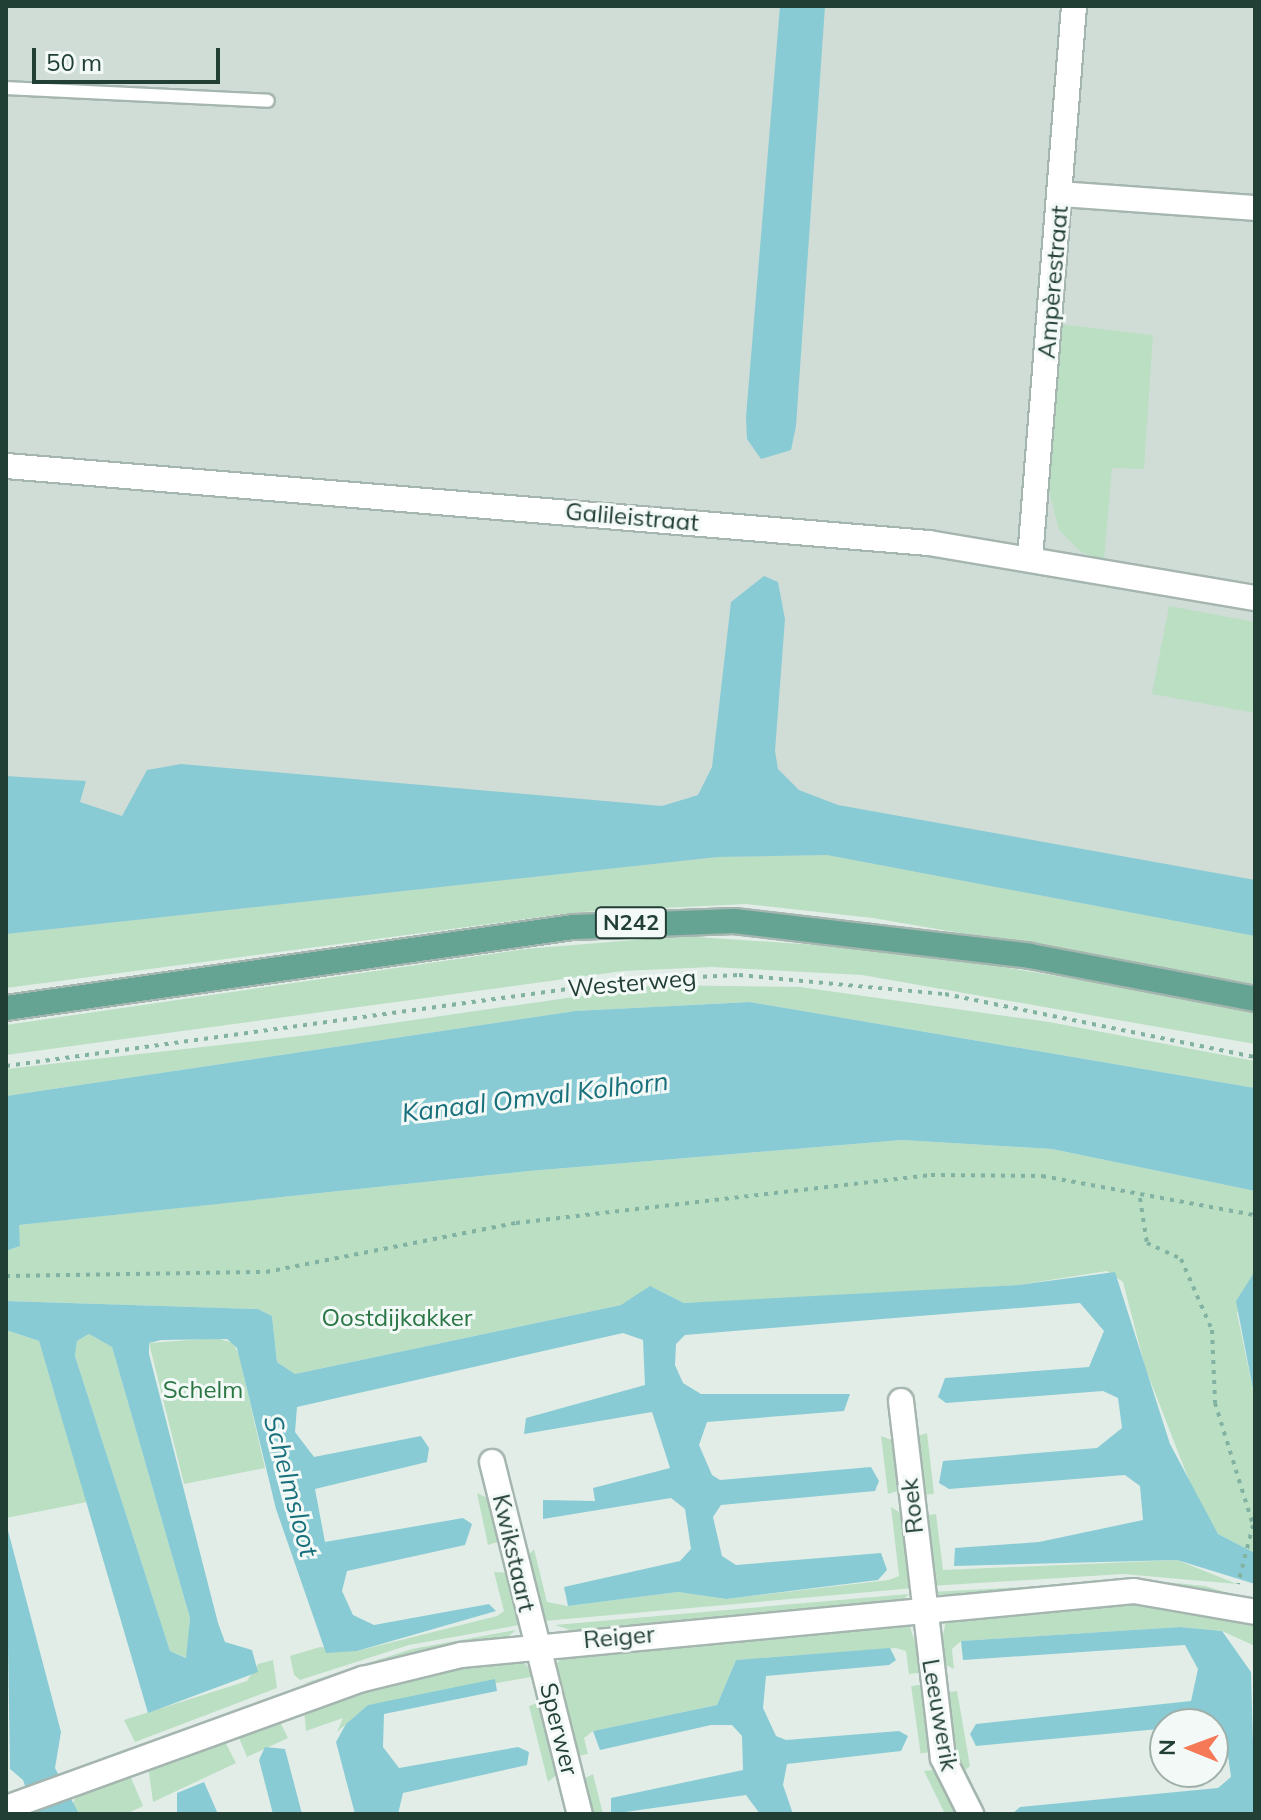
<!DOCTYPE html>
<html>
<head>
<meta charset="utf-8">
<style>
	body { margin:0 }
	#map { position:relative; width:1261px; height:1820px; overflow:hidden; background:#e2ede8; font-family:Mulish,sans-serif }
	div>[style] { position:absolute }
	.built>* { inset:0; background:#d0ddd7 }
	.green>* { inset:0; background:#bbdfc3; transform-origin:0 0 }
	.water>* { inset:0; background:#89cbd4 }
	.path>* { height:4px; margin-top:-2px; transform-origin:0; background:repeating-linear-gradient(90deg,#82b2a1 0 4px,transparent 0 10px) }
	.roads { filter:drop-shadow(2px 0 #a5b5af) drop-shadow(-2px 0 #a5b5af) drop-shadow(0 2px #a5b5af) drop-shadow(0 -2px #a5b5af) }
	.service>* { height:12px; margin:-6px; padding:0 6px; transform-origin:6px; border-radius:6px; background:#fff }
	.minor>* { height:24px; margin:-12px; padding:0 12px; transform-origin:12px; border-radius:12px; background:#fff }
	.primary>* { height:24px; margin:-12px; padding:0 12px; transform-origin:12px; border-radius:12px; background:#65a492 }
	span { translate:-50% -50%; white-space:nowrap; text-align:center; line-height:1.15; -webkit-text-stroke:6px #f3f9f6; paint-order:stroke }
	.shield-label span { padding:2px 6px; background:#f3f9f6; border:2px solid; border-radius:6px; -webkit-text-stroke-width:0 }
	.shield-label { font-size:22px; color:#223f36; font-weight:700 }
	.street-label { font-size:24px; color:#223f36 }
	.park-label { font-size:24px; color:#2a7745 }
	.water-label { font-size:26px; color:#19707d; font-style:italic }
	.frame { position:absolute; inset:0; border:8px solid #223f36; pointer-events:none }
	.north { position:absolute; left:1149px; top:1708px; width:80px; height:80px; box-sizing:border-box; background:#f3f9f6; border:2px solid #9fafa9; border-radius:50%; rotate:271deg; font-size:22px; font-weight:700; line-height:32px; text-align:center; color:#223f36 }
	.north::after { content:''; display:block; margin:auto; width:28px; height:36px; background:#f67957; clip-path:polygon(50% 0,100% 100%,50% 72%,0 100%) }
	.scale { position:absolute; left:32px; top:48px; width:188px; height:36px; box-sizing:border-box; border:4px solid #223f36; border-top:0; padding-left:10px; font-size:24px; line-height:28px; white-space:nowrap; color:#223f36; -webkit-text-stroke:6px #f3f9f6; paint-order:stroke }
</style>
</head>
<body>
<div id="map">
	<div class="built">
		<div style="clip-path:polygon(6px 6px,1255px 6px,1255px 966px,698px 889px,6px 973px)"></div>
	</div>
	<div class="green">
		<div style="clip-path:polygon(1058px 324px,1153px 335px,1144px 469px,1112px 468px,1104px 560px,1081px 552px,1059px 530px,1047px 484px)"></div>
		<div style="clip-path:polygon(1169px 606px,1255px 622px,1255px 713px,1152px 694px)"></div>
		<div style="clip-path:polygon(827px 855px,1255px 936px,1255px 984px,873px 918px,746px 904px,580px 912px,6px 988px,6px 934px,718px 857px)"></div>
		<div style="clip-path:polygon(683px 936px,907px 951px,1212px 1002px,1255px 1011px,1255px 1044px,862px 975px,712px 967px,623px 971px,6px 1055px,6px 1025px,525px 949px)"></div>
		<div style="clip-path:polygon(657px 985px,800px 987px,1049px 1022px,1255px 1061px,1255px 1088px,750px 1002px,575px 1011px,6px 1096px,6px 1069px,309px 1035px)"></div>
		<div style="clip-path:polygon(902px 1140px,1052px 1149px,1255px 1191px,1255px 1271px,1237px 1313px,1255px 1400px,1255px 1553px,1218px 1534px,1194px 1493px,1145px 1367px,1123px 1282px,1107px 1271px,1018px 1285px,752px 1301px,684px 1303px,654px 1288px,621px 1305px,295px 1374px,277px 1362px,272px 1316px,258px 1309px,6px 1301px,6px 1251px,20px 1246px,18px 1225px,529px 1171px)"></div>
		<div style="clip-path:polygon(6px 1330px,39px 1341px,87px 1502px,6px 1518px)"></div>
		<div style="clip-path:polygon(89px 1334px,112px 1347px,190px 1618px,187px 1658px,170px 1651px,75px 1356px,77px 1341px)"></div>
		<div style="clip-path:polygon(217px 1338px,233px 1343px,239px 1355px,265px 1468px,184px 1484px,149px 1343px)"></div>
		<div style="clip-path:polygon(927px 1433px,934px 1494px,919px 1495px,915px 1437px)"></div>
		<div style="clip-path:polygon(881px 1436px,897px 1442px,904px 1489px,888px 1494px)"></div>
		<div style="clip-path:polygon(477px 1493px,490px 1499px,498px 1542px,488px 1545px)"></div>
		<div style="clip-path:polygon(891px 1507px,907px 1517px,914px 1588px,544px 1621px,523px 1562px,534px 1549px,547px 1602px,568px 1606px,678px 1592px,725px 1599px,889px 1580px,899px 1576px)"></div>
		<div style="clip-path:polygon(936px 1514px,943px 1570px,1177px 1560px,1237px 1584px,1123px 1574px,930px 1586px,920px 1516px)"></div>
		<div style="clip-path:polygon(494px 1572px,510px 1573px,519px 1625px,409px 1645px,300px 1680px,294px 1675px,290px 1656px,320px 1647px,357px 1651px,497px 1616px,504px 1611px)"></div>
		<div style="clip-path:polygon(1144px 1580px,1205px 1586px,1255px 1601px,1151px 1584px,943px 1598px,932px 1592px)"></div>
		<div style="clip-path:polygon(909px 1594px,899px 1603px,577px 1632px,555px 1625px)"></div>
		<div style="clip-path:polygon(1128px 1602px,1255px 1623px,1255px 1646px,1222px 1631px,1180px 1627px,961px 1641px,952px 1649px,954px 1669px,938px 1661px,946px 1620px)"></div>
		<div style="clip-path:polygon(909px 1624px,925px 1672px,909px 1674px,906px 1651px,896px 1648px,736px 1660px,717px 1705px,593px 1731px,584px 1738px,588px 1754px,577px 1756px,553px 1668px,564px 1655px)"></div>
		<div style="clip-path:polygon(516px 1630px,503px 1641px,302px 1684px,412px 1649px)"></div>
		<div style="clip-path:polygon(520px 1659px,537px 1676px,368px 1705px,337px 1732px,343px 1718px,306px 1731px,304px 1709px,469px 1663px)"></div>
		<div style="clip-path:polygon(273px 1660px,277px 1688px,135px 1742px,124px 1720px,247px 1681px,258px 1664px)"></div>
		<div style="left:926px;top:1684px;width:68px;height:15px;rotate:82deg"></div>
		<div style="clip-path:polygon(957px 1691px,970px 1766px,963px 1772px,954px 1769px,942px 1693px)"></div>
		<div style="clip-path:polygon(540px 1702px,561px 1771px,548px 1782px,529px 1706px)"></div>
		<div style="clip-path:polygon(278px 1718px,288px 1738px,247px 1757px,237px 1733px)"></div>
		<div style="clip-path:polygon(223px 1738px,236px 1763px,153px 1802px,148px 1765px)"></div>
		<div style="clip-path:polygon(932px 1770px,942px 1776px,963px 1814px,945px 1814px,924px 1771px)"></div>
		<div style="clip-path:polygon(129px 1773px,143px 1806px,126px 1814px,79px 1814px,71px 1807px,78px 1792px)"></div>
		<div style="clip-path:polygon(593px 1774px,603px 1814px,588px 1814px,580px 1781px)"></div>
	</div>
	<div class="water">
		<div style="clip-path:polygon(780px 6px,825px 6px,796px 426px,791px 450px,761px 459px,747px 439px,746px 417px)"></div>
		<div style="clip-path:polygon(764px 576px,778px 582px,785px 619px,775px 751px,778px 769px,799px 790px,838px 805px,1255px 880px,1255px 936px,827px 855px,718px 857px,6px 934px,6px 776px,86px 781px,80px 802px,122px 816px,147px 770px,181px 764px,662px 806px,698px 795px,712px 767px,731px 602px)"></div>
		<div style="clip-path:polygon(750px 1002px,1255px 1088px,1255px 1191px,1052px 1149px,902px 1140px,529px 1171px,19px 1225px,20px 1246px,6px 1251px,6px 1096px,575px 1011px)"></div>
		<div style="clip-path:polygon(1255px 1271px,1255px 1400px,1236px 1301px)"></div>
		<div style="clip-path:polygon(evenodd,1115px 1272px,1170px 1444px,1218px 1534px,1255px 1553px,1255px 1584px,1177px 1560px,954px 1566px,955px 1548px,1039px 1542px,1143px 1520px,1140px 1486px,1125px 1475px,949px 1489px,939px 1483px,943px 1461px,1097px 1448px,1122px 1428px,1118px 1398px,1103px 1391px,946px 1403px,938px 1397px,945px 1378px,1089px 1367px,1104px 1331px,1080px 1303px,685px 1335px,676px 1344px,675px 1365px,683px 1383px,701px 1394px,850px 1394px,844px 1411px,707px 1422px,699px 1445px,712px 1475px,720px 1480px,871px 1467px,879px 1481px,875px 1491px,721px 1505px,713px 1517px,722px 1556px,736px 1565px,881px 1553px,887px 1570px,878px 1580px,726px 1599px,678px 1592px,568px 1606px,564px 1587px,680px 1561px,691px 1549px,685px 1509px,671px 1498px,543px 1519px,543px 1500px,595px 1501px,593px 1488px,670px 1468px,652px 1412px,524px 1434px,526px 1418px,645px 1385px,643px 1340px,623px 1333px,297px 1407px,295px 1432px,314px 1457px,421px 1436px,429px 1448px,427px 1462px,315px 1489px,325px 1542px,463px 1518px,472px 1524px,465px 1545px,347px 1571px,342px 1591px,353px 1615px,374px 1625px,489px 1604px,496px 1611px,357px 1651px,326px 1653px,276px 1509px,237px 1348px,227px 1339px,161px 1340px,149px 1343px,149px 1354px,218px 1623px,225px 1642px,252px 1650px,258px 1672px,148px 1713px,39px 1341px,6px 1330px,6px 1301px,258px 1309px,272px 1316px,277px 1362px,295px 1374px,621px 1305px,650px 1286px,684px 1303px,1018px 1285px,1115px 1272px,89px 1334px,112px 1347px,190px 1618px,186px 1658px,170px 1651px,75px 1356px,77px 1341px,89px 1334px)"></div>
		<div style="clip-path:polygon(6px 1523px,61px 1732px,55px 1768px,79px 1814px,35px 1814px,23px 1780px,10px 1769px)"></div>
		<div style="clip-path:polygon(1180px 1627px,1222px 1631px,1251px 1672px,1255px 1814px,1012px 1814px,1020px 1807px,1218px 1788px,1231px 1777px,1227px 1748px,1213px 1724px,976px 1746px,970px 1734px,976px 1724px,1191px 1701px,1198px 1669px,1185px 1645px,963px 1660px,961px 1641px)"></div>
		<div style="clip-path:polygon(890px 1648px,896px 1660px,889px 1665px,766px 1676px,763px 1708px,776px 1736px,786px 1740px,899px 1731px,908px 1736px,901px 1751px,787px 1764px,783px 1785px,793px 1814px,760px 1814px,746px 1795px,611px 1814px,611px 1798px,743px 1770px,742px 1736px,732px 1725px,711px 1725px,600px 1750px,593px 1731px,717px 1705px,736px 1660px)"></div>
		<div style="clip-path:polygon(495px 1679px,497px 1691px,384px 1714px,383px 1747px,399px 1768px,518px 1747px,529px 1752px,527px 1765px,403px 1793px,398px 1814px,355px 1814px,336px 1742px,346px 1724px,368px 1705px)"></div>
		<div style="clip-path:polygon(265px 1747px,285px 1749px,302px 1814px,273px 1814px,259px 1760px)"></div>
		<div style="clip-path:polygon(204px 1782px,218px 1814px,177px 1814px,177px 1793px)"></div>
	</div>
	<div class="path">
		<div style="left:6px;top:1066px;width:633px;rotate:-7.81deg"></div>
		<div style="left:633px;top:980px;width:106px;rotate:-2.7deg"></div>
		<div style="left:739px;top:975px;width:207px;rotate:5.3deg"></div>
		<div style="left:945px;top:994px;width:316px;rotate:11.5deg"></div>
		<div style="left:1140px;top:1198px;width:46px;rotate:81.2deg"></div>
		<div style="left:1147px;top:1243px;width:38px;rotate:25deg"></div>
		<div style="left:1181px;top:1259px;width:77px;rotate:66.4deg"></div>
		<div style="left:1212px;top:1330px;width:73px;rotate:87.6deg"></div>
		<div style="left:1215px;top:1403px;width:128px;rotate:72.7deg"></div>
		<div style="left:1253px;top:1525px;width:61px;rotate:104.3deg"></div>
		<div style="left:6px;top:1276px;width:260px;rotate:-0.9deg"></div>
		<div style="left:266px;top:1272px;width:255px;rotate:-11.1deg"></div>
		<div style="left:516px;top:1223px;width:418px;rotate:-6.6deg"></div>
		<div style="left:931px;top:1175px;width:111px;rotate:0.5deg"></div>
		<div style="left:1042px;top:1176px;width:217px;rotate:10.4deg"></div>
	</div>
	<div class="roads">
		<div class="service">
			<div style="left:6px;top:88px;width:262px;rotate:2.8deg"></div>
		</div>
		<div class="minor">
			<div style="left:1060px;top:194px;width:196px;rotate:4.1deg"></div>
			<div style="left:6px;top:466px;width:926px;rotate:4.77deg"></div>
			<div style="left:929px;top:543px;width:331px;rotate:9.6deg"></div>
			<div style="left:1030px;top:558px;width:554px;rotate:-85.44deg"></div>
			<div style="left:901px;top:1401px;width:359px;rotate:83.3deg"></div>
			<div style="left:943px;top:1758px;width:63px;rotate:63.4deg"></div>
			<div style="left:492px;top:1462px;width:363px;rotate:76deg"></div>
			<div style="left:6px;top:1808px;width:380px;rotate:-19.9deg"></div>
			<div style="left:363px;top:1679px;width:101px;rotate:-13.8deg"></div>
			<div style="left:461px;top:1655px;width:676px;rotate:-5.43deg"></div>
			<div style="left:1134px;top:1591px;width:123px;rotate:9.8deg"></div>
		</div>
		<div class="primary">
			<div style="left:6px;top:1008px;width:573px;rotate:-8.13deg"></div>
			<div style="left:573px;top:927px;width:161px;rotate:-2.1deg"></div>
			<div style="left:734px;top:921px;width:298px;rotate:6.7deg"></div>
			<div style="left:1030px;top:956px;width:229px;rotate:10.8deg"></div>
		</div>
	</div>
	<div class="shield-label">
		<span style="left:631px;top:923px">N242</span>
	</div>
	<div class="street-label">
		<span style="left:1053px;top:282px;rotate:-85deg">Ampèrestraat</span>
		<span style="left:632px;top:517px;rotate:5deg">Galileistraat</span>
		<span style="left:632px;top:983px;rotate:-5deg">Westerweg</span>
		<span style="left:912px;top:1506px;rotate:-96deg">Roek</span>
		<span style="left:514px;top:1553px;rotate:77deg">Kwikstaart</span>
		<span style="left:619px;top:1637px;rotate:-5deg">Reiger</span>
		<span style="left:940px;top:1715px;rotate:80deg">Leeuwerik</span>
		<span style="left:559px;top:1729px;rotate:76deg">Sperwer</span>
	</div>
	<div class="park-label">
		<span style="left:397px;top:1318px">Oostdijkakker</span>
		<span style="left:203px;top:1390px">Schelm</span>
	</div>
	<div class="water-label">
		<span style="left:535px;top:1097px;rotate:-7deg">Kanaal Omval Kolhorn</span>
		<span style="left:291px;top:1486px;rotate:75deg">Schelmsloot</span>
	</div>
	<div class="frame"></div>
	<div class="north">N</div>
	<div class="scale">50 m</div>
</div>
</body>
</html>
